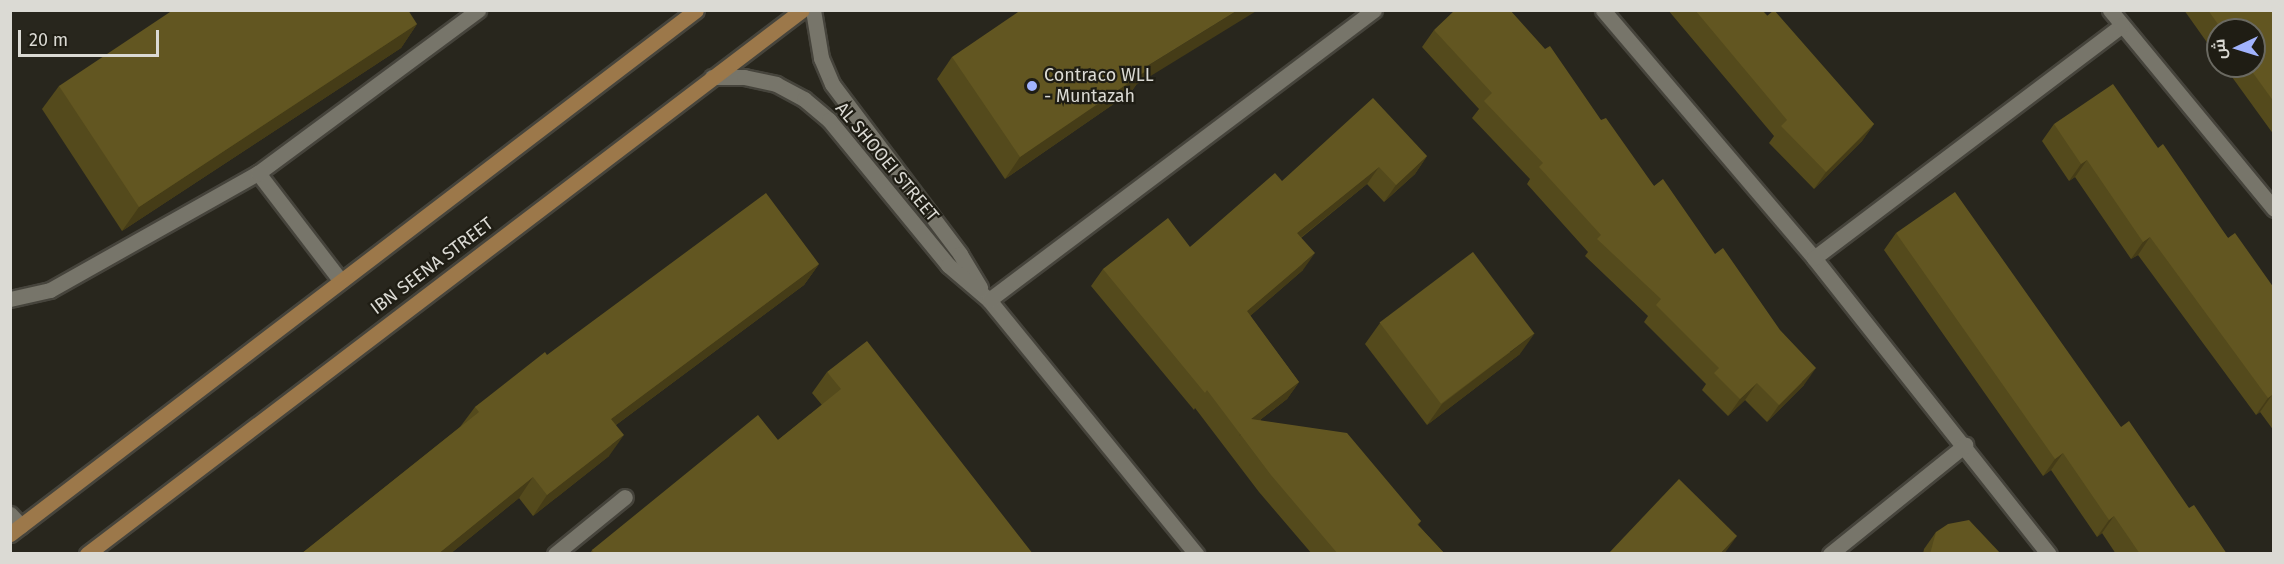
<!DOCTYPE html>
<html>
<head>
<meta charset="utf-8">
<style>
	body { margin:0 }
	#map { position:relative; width:2284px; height:564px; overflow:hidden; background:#28261d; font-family:"Fira Sans",Cairo,sans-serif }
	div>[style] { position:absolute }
	.roads { filter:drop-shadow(2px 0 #46443c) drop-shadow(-2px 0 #46443c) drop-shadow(0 2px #46443c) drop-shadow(0 -2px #46443c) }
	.lane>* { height:15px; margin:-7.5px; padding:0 7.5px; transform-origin:7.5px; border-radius:7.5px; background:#77756a }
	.street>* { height:15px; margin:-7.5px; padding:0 7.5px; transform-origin:7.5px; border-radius:7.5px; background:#77756a }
	.secondary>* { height:15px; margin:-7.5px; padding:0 7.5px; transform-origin:7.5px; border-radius:7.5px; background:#9c784a }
	.wall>* { inset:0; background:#544a1c }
	.shaded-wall>* { inset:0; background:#453c17 }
	.building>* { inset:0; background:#625621; transform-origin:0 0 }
	.dots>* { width:16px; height:16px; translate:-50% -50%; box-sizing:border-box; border:3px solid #1f1d14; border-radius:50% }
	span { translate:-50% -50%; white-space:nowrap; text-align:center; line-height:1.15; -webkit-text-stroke:4.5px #1f1d14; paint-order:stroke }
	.poi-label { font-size:18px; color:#dbdad4 }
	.left { translate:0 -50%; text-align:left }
	.street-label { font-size:18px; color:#dbdad4 }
	.frame { position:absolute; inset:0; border:12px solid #dbdad4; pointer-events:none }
	.north { position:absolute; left:2206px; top:18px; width:60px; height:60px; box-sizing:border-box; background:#1f1d14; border:2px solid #6a6961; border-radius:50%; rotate:266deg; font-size:16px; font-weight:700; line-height:24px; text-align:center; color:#dbdad4 }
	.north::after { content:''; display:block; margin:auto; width:21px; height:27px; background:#a1b3fd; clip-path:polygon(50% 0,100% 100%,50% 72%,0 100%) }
	.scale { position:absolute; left:18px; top:30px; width:141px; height:27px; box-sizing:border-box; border:3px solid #dbdad4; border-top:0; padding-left:8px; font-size:18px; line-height:21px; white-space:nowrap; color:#dbdad4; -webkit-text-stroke:4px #1f1d14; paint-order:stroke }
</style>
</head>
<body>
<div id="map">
	<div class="roads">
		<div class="lane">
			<div style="left:258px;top:173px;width:136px;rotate:52.5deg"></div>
			<div style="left:10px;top:299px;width:41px;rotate:-12.7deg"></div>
			<div style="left:50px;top:290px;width:239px;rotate:-29.4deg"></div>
			<div style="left:258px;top:173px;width:274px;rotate:-36.5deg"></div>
			<div style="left:10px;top:514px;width:16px;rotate:47deg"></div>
		</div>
		<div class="street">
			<div style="left:813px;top:10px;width:49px;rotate:80.5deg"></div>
			<div style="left:821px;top:58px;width:28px;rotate:67deg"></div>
			<div style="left:832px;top:84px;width:213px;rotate:53deg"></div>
			<div style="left:960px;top:254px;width:39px;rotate:59deg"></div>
			<div style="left:1603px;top:10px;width:326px;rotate:49.6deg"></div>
			<div style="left:1814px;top:258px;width:378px;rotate:51.6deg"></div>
			<div style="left:2110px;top:10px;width:258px;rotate:50.5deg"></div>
			<div style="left:712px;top:77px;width:32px"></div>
			<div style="left:744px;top:77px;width:33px;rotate:12deg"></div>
			<div style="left:776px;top:84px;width:32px;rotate:28deg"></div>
			<div style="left:804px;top:99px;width:33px;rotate:40deg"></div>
			<div style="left:829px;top:120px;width:188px;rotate:50.6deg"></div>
			<div style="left:948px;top:265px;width:54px;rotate:40.5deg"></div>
			<div style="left:989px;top:300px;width:328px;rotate:50.8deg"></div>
			<div style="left:1814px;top:258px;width:386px;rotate:-37.1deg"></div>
			<div style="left:989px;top:300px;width:482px;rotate:-37deg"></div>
			<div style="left:555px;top:554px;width:90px;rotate:-39.2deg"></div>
			<div style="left:1830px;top:554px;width:174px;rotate:-38.9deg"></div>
		</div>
		<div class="secondary">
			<div style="left:10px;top:534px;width:863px;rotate:-37.37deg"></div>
			<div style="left:87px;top:554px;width:898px;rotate:-37.27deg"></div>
		</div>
	</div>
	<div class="wall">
		<div style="clip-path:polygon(1668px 10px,1762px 10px,1874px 124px,1862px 141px,1814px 189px,1769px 143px,1774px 136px)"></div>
		<div style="clip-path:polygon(2184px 10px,2274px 10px,2274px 135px,2224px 66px,2254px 66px,2254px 30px,2218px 30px,2218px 58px)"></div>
		<div style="clip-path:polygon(417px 24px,401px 48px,122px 231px,42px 109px,59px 86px)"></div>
		<div style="clip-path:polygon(1434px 30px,1601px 120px,1654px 186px,1804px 385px,1767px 422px,1745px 400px,1728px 416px,1702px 390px,1706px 384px,1644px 322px,1648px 316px,1585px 256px,1588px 252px,1527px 184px,1530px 179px,1472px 118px,1479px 109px,1422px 47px)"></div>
		<div style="clip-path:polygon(952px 57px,1136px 85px,1131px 92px,1005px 179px,937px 79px)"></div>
		<div style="clip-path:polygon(2054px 124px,2158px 148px,2228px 238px,2274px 288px,2274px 431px,2260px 412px,2256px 415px,2138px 255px,2131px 259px,2075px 177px,2069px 181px,2042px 141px)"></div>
		<div style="clip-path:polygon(1427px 156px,1415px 174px,1384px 202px,1367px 184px,1301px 238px,1303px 270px,1250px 316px,1299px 382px,1287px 399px,1260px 420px,1421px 521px,1418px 525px,1445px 554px,1312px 554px,1259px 492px,1195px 408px,1194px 410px,1091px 286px,1103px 269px,1190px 247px,1282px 181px)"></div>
		<div style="clip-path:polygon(1896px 233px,2121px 427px,2227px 554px,2116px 554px,2102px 533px,2097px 537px,2051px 470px,2043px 476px,1884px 250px)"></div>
		<div style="clip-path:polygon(819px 264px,804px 285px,616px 425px,609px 456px,533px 516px,519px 498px,450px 554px,301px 554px,460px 427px,475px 407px,547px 355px)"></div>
		<div style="clip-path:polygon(1380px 323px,1520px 354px,1427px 425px,1365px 344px)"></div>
		<div style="clip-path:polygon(827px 372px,1033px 554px,590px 554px,592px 550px,778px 440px,822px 405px,812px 393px)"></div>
		<div style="clip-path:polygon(1936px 532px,2001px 554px,1923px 554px,1924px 549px)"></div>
	</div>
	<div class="shaded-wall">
		<div style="clip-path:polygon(1238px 10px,1258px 10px,1136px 85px,1131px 92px,1005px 179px,1020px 157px,1144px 68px)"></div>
		<div style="clip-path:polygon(417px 24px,401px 48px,122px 231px,139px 207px)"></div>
		<div style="clip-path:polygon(1874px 124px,1862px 141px,1814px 189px,1826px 172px)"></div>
		<div style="clip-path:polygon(1427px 156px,1415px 174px,1384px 202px,1396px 185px)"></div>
		<div style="clip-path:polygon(2087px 160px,2075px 177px,2069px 181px,2081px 164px)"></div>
		<div style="clip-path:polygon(1379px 167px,1367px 184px,1285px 250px,1297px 233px)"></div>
		<div style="clip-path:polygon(2150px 237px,2138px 255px,2131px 259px,2143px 242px)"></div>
		<div style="clip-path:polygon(1315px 253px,1303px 270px,1235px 329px,1247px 311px)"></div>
		<div style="clip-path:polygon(819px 264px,804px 285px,597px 439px,611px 419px)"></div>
		<div style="clip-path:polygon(1535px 333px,1520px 354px,1427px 425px,1442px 404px)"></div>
		<div style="clip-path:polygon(1816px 368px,1804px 385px,1767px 422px,1779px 405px)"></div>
		<div style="clip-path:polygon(1299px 382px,1287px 399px,1239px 436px,1251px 419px)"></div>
		<div style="clip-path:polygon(1757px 383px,1745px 400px,1728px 416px,1740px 399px)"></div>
		<div style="clip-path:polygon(2272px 395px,2260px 412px,2256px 415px,2268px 398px)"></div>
		<div style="clip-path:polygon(624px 435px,609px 456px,533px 516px,547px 495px)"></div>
		<div style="clip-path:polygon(2063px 453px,2051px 470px,2043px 476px,2055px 459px)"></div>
		<div style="clip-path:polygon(533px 477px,519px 498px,450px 554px,438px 554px)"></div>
		<div style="clip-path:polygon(2114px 516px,2102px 533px,2097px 537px,2109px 520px)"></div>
		<div style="clip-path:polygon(1737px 536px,1724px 554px,1720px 554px)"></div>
	</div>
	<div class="building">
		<div style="clip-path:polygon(173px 10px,408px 10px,417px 24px,139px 207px,59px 86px)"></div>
		<div style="clip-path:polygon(1021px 10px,1238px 10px,1144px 68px,1146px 71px,1020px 157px,952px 57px)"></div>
		<div style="clip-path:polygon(1455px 10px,1510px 10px,1545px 49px,1550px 46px,1601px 120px,1606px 118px,1654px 186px,1663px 179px,1715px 254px,1723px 248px,1780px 330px,1816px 368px,1779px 405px,1757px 383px,1740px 399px,1714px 373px,1719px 368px,1656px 305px,1661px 299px,1597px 239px,1601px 235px,1539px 167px,1543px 163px,1484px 101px,1492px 93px,1434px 30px)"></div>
		<div style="clip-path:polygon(1695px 10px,1762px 10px,1767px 16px,1774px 10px,1874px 124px,1826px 172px,1781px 126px,1787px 120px)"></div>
		<div style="clip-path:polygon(2208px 10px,2274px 10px,2274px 102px,2248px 66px,2254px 66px,2254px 30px,2222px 30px)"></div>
		<div style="clip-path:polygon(2113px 84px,2158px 148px,2163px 144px,2228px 238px,2235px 233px,2274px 288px,2274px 397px,2272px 395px,2268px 398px,2150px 237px,2143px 242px,2087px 160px,2081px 164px,2054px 124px)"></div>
		<div style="clip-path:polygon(1373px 98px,1427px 156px,1396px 185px,1379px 167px,1297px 233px,1315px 253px,1247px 311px,1299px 382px,1251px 419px,1347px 433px,1421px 521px,1417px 524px,1445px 554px,1338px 554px,1271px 475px,1207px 390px,1205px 393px,1103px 269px,1168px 218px,1190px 247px,1275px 173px,1282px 181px)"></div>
		<div style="clip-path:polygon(1955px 192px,2121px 427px,2129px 421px,2189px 508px,2194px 505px,2227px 554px,2140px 554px,2114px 516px,2109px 520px,2063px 453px,2055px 459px,1896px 233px)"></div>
		<div style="clip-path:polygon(766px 193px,819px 264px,611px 419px,624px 435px,547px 495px,533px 477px,438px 554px,301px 554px,479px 412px,475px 407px,545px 352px,547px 355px)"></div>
		<div style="left:1473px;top:252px;width:102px;height:117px;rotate:53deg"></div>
		<div style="clip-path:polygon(867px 341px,1033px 554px,595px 554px,592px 550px,758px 415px,778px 440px,841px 389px,827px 372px)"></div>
		<div style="clip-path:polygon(1679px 479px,1737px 536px,1720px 554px,1608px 554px)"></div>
		<div style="clip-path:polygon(1969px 520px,2001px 554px,1930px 554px,1936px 532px,1948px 524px)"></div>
	</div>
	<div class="dots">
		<div style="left:1032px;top:86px;background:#a1b3fd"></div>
	</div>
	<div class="poi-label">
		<span class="left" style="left:1044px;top:86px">Contraco WLL<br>- Muntazah</span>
	</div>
	<div class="street-label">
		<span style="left:887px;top:162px;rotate:50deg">AL SHOOEI STREET</span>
		<span style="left:432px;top:266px;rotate:-37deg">IBN SEENA STREET</span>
	</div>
	<div class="frame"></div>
	<div class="north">ش</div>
	<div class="scale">20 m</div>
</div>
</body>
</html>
